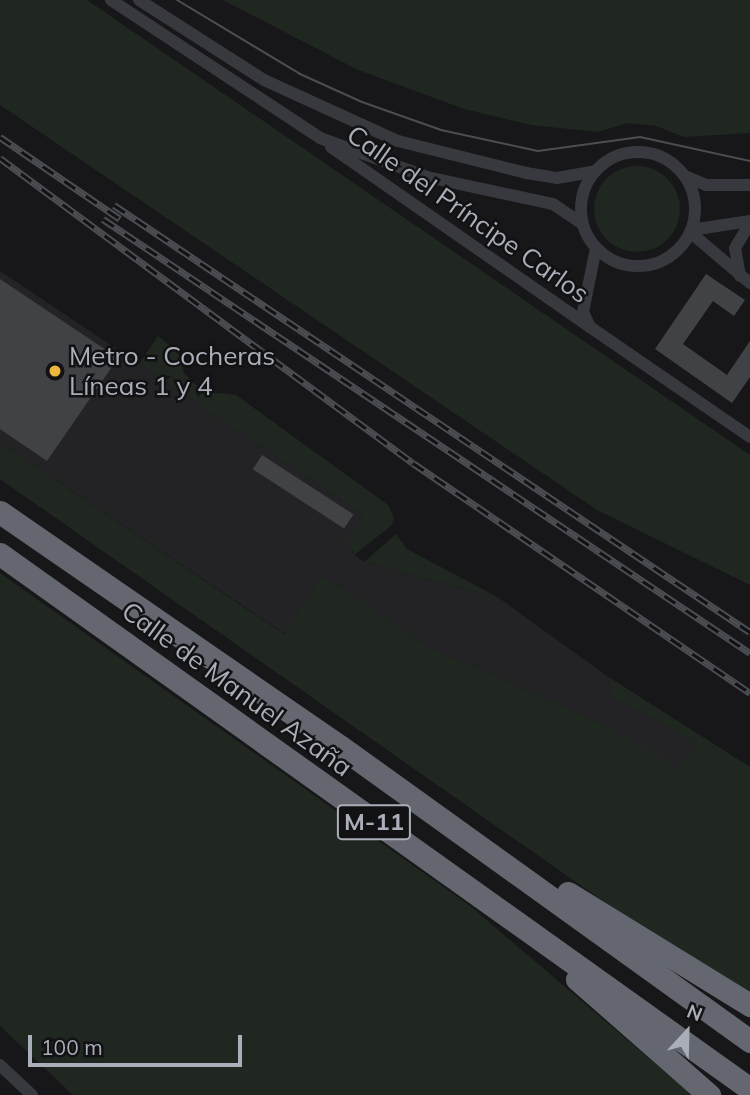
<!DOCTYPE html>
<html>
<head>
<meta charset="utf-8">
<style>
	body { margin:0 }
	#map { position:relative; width:750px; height:1095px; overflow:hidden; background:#171719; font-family:Mulish,sans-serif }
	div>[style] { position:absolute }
	.built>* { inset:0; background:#232326 }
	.green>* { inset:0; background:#1f2720 }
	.round { border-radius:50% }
	.building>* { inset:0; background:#414246; transform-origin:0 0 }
	.street>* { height:12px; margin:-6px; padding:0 6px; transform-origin:6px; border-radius:6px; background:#38393e }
	.street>.ring { margin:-6px; padding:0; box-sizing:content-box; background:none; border:12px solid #38393e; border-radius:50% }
	.highway>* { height:23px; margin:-11.5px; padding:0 11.5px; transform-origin:11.5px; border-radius:11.5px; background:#64676f }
	.tram>* { height:2px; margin:-1px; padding:0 1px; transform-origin:1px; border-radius:1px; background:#4b4d53 }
	.rail>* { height:7px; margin-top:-3.5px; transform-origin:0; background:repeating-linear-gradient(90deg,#121214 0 13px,#4b4d53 0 26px); box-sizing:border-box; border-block:2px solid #4b4d53 }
	.dots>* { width:19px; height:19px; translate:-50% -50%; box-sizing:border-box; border:4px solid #121214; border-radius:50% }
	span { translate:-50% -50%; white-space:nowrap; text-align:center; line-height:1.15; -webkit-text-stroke:5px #121214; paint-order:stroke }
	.shield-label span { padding:2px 5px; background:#121214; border:2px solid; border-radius:5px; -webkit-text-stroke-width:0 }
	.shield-label { font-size:24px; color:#aaaeb8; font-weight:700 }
	.street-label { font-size:26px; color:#aaaeb8 }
	.poi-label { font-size:26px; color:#aaaeb8 }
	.left { translate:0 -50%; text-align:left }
	.north { position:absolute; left:652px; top:997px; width:70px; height:70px; -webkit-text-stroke:5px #121214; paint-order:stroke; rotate:22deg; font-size:19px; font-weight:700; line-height:28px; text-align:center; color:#aaaeb8 }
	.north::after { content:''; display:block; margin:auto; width:24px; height:32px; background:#aaaeb8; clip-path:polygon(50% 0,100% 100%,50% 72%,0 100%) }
	.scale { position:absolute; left:28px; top:1035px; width:214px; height:32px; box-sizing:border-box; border:4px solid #aaaeb8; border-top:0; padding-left:9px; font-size:21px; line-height:24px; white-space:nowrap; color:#aaaeb8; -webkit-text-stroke:5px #121214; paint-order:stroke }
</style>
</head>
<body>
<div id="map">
	<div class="built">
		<div style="clip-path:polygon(0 271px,365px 515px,352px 553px,364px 562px,499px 598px,607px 676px,612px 697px,697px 743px,678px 770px,603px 724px,427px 646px,323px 576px,285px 634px,0 443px)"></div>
	</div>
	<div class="green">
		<div style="clip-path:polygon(0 0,87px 0,750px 455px,750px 585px,597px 510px,0 105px)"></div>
		<div style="clip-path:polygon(223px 0,750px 0,750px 133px,684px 137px,656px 126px,628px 123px,598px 132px,531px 125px,464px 109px,356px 69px)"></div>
		<div class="round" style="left:594px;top:166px;width:86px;height:86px"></div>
		<div style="clip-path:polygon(158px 336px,178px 352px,184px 373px,195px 384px,209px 392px,236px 395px,388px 505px,394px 519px,391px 526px,354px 555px,348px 540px,365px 515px,139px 364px)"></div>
		<div style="clip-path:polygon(0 443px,284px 634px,323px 576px,427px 646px,603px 724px,678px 769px,697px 743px,612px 697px,607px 676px,750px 767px,750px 995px,653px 936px,0 479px)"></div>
		<div style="clip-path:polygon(396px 534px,407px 549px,499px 598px,364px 562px)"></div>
		<div style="clip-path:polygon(0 573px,469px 905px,692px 1095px,73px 1095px,0 1026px)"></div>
	</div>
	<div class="building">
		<div style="clip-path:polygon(706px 274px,745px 300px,734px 316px,713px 301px,683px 344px,727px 375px,750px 341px,750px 377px,732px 403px,655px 349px)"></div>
		<div style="clip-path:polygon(0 279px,118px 358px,47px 461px,0 429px)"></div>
		<div style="left:262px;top:455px;width:109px;height:17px;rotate:33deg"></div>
	</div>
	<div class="street">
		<div style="left:111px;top:0;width:250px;rotate:33.4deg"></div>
		<div style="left:320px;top:138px;width:114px;rotate:20deg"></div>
		<div style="left:427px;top:177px;width:129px;rotate:12.1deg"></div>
		<div style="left:553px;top:204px;width:36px;rotate:34deg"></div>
		<div style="left:139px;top:0;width:148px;rotate:32.6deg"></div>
		<div style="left:264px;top:80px;width:147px;rotate:24.5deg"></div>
		<div style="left:398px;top:141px;width:132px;rotate:14deg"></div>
		<div style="left:526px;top:173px;width:31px;rotate:9deg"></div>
		<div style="left:557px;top:178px;width:39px;rotate:-10deg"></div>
		<div style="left:331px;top:147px;width:315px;rotate:34.8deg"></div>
		<div class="ring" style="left:581px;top:152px;width:102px;height:102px"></div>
		<div style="left:685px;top:176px;width:23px;rotate:23deg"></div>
		<div style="left:706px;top:185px;width:44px"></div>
		<div style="left:691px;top:230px;width:60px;rotate:-8.7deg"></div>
		<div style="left:690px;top:232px;width:79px;rotate:40.4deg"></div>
		<div style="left:596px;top:248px;width:65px;rotate:101.5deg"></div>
		<div style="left:583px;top:312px;width:17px;rotate:65deg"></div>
		<div style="left:590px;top:327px;width:194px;rotate:34.5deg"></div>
		<div style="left:740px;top:276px;width:28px;rotate:-100deg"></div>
		<div style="left:735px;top:248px;width:29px;rotate:-59deg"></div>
		<div style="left:0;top:1065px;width:44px;rotate:43.2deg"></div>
	</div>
	<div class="highway">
		<div style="left:0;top:512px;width:414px;rotate:34.6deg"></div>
		<div style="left:341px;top:747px;width:504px;rotate:35.71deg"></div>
		<div style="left:0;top:554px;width:921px;rotate:35.5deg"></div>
		<div style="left:568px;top:893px;width:214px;rotate:31.6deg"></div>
		<div style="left:577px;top:979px;width:176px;rotate:41.3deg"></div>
	</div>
	<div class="tram">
		<div style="left:177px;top:0;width:144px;rotate:31deg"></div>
		<div style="left:300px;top:74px;width:68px;rotate:24.3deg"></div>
		<div style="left:362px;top:102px;width:84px;rotate:19.5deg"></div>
		<div style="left:441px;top:130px;width:99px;rotate:12.2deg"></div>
		<div style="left:538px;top:151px;width:103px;rotate:-7.8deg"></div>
		<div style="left:640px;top:137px;width:113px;rotate:12.3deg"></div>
	</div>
	<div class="rail">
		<div style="left:0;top:137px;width:145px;rotate:34.3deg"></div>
		<div style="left:0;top:158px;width:513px;rotate:36.45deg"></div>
		<div style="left:413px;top:463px;width:408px;rotate:34.3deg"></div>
		<div style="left:114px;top:205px;width:766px;rotate:33.88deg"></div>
		<div style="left:103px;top:219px;width:779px;rotate:33.85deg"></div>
	</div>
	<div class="dots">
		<div style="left:55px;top:371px;background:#ecb63c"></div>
	</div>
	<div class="shield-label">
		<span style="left:374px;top:822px">M-11</span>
	</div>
	<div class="street-label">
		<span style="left:468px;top:214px;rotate:35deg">Calle del Príncipe Carlos</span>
		<span style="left:237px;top:689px;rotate:36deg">Calle de Manuel Azaña</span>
	</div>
	<div class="poi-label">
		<span class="left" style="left:69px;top:371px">Metro - Cocheras<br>Líneas 1 y 4</span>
	</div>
	<div class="north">N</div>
	<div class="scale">100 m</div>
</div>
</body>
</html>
